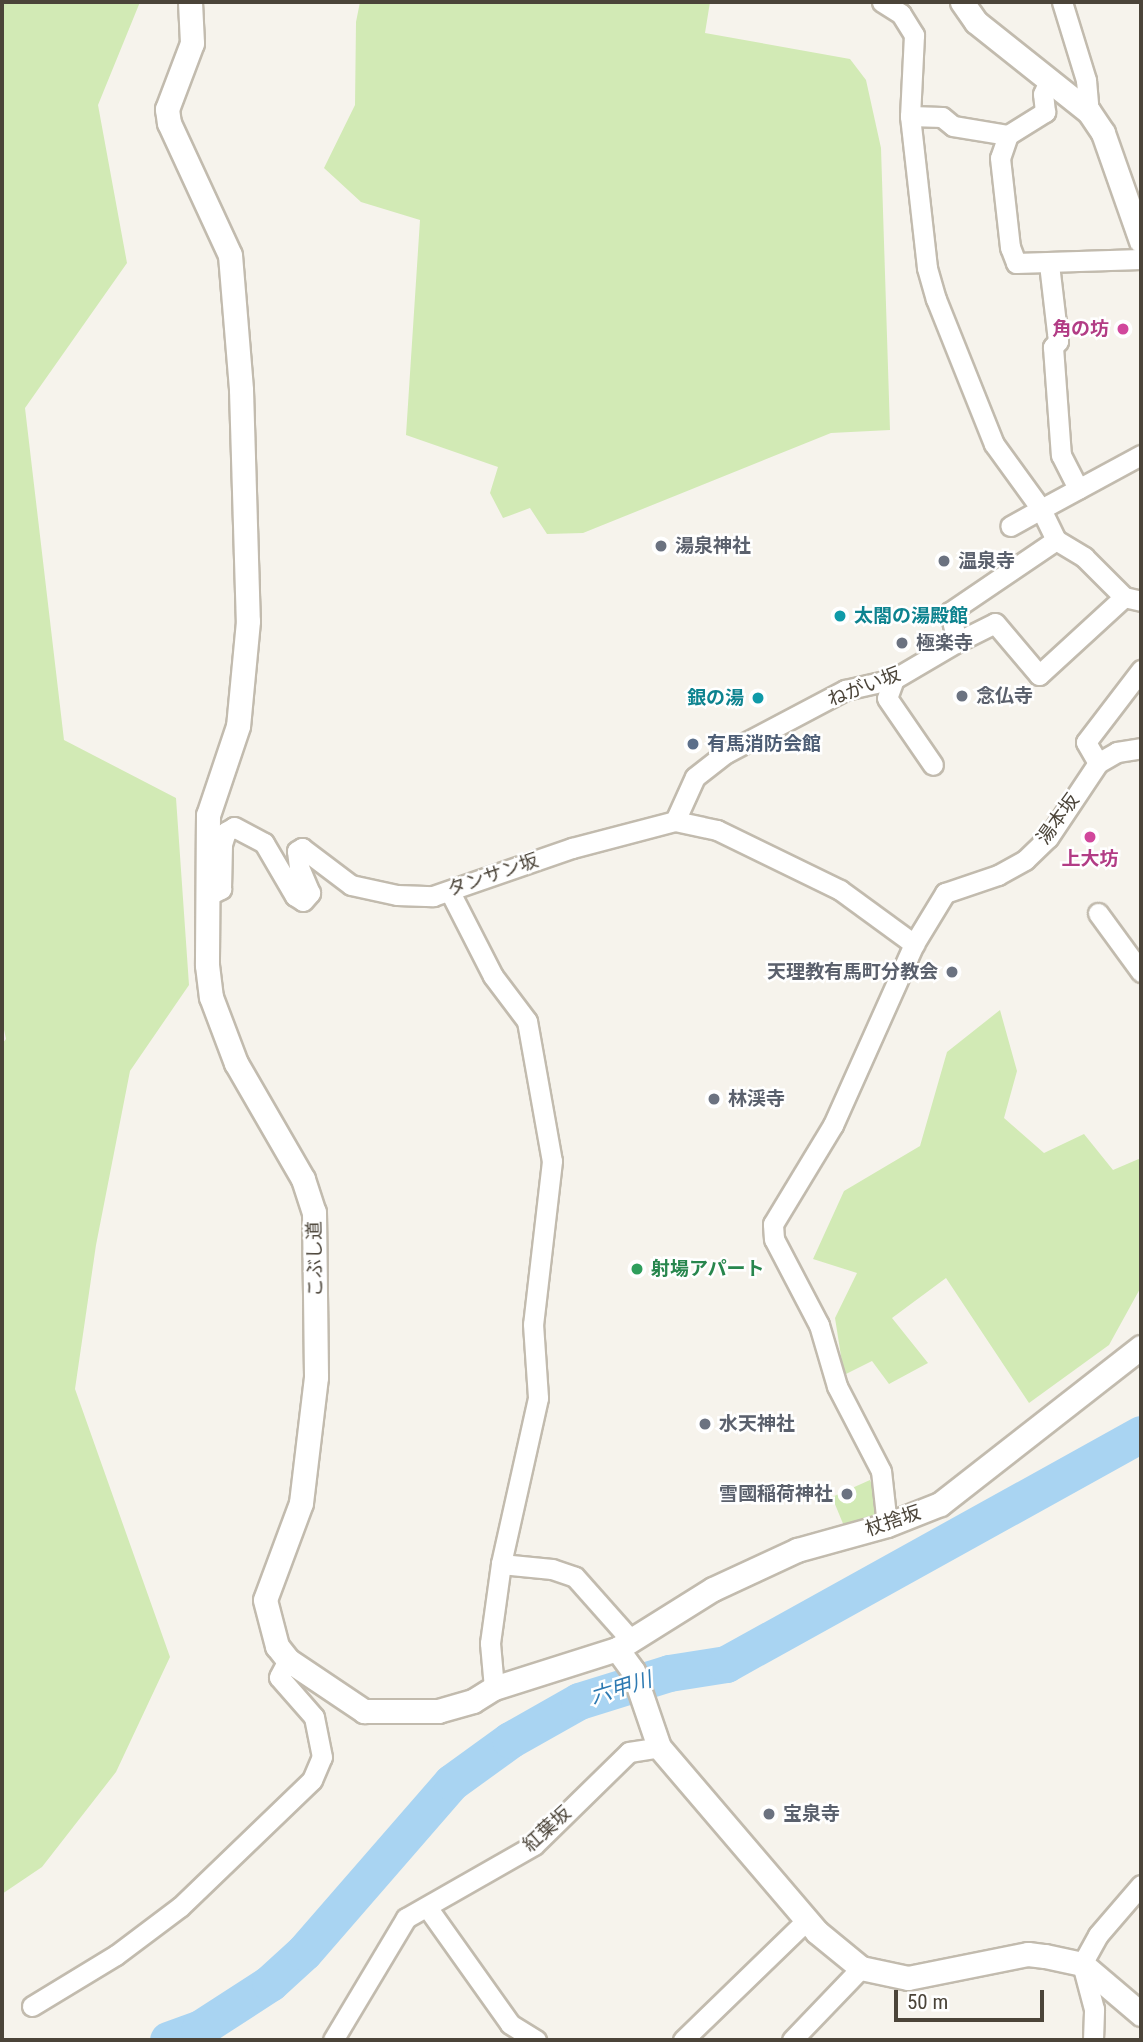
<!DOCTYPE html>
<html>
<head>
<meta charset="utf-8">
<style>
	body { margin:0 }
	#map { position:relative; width:1143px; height:2042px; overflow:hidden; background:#f6f3ec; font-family:"Roboto Condensed","Noto Sans JP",sans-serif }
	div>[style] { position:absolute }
	.green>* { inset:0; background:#d2eab5 }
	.river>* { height:37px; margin:-18.5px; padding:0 18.5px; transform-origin:18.5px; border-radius:18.5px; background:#a9d4f2 }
	.roads { filter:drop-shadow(2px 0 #c2bbae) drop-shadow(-2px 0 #c2bbae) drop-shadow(0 2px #c2bbae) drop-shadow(0 -2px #c2bbae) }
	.minor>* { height:19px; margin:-9.5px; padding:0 9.5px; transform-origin:9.5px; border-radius:9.5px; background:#fff }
	.tertiary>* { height:23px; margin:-11.5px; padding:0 11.5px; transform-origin:11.5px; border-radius:11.5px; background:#fff }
	.dots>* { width:19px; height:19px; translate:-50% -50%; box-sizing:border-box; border:4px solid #fff; border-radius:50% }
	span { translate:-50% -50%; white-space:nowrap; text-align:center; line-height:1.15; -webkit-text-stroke:5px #fff; paint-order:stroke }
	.hotel-label { font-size:19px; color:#b23c85; font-weight:700 }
	.right { translate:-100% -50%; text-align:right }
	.worship-label { font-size:19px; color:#5b616d; font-weight:700 }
	.left { translate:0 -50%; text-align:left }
	.culture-label { font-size:19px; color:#0d838f; font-weight:700 }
	.street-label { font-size:19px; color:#4b4439 }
	.service-label { font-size:19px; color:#4e5e75; font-weight:700 }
	.leisure-label { font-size:19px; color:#27864d; font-weight:700 }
	.water-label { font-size:21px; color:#2e7ab2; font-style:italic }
	.frame { position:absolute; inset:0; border:4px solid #4b4439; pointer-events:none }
	.scale { position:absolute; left:894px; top:1990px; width:150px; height:32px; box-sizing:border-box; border:4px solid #4b4439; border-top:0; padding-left:9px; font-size:21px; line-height:24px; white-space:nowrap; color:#4b4439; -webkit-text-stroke:5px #fff; paint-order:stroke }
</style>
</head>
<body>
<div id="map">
	<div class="green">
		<div style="clip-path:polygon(2px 2px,140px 2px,98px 105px,127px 263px,25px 408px,64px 740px,176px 798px,189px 985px,130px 1071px,96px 1245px,75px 1389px,170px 1657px,116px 1772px,42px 1867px,2px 1894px,2px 1044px,6px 1039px,2px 1020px)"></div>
		<div style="clip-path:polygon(360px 2px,710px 2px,705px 33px,850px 59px,866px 80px,881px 148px,890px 430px,831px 433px,583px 533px,547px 534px,530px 508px,503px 518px,490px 493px,498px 467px,406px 435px,420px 220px,361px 202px,324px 168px,355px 105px,356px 22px)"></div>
		<div style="clip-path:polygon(1000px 1010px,1017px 1071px,1004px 1118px,1044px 1153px,1084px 1134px,1113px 1170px,1141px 1158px,1141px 1287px,1109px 1345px,1029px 1403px,946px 1278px,892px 1318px,928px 1363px,889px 1384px,872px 1361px,844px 1375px,835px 1318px,857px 1273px,813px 1259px,844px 1191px,920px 1146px,947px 1052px)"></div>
		<div style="clip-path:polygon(870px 1480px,881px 1507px,878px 1514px,844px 1526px,832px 1497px)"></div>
	</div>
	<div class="river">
		<div style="left:168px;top:2040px;width:33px;rotate:-20deg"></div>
		<div style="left:199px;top:2029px;width:85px;rotate:-32.9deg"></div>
		<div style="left:270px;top:1983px;width:46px;rotate:-42.4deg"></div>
		<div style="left:304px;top:1952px;width:225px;rotate:-49deg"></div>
		<div style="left:452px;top:1782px;width:72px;rotate:-35.9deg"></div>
		<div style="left:510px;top:1740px;width:79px;rotate:-29.5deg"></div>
		<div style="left:579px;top:1701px;width:94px;rotate:-17.3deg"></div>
		<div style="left:669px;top:1673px;width:58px;rotate:-9deg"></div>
		<div style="left:726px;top:1664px;width:474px;rotate:-29deg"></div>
	</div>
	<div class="roads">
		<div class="minor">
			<div style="left:882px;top:2px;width:22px;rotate:32deg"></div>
			<div style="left:901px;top:14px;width:25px;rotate:58deg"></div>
			<div style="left:914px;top:35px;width:81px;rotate:92.8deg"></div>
			<div style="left:910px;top:116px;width:153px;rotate:83.6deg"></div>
			<div style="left:927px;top:268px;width:32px;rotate:74deg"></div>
			<div style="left:936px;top:299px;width:156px;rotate:68.2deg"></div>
			<div style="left:994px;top:444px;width:80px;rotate:54.1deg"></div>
			<div style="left:1041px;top:509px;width:35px;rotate:151deg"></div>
			<div style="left:1062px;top:2px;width:82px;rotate:72.9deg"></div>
			<div style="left:1086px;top:80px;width:32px;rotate:85deg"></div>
			<div style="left:910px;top:116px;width:32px;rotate:2deg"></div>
			<div style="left:942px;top:117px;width:14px;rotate:39deg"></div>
			<div style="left:953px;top:126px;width:56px;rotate:9.3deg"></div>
			<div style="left:1008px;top:135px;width:44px;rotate:-31.9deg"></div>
			<div style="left:1045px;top:112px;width:18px;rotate:-96deg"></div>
			<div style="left:1043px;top:94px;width:14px;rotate:-65deg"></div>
			<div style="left:1008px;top:135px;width:24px;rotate:109deg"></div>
			<div style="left:1000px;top:158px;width:90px;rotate:83.6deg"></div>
			<div style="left:1010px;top:247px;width:17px;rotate:69deg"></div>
			<div style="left:1016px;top:263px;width:125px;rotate:-1.8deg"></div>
			<div style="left:1049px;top:264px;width:78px;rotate:83.3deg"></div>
			<div style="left:1058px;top:341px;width:8px;rotate:130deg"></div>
			<div style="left:1053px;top:347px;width:108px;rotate:85.8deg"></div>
			<div style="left:1061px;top:455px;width:38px;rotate:63deg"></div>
			<div style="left:1056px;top:540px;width:33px;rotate:31deg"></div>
			<div style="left:1084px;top:557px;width:57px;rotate:45deg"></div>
			<div style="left:1124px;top:597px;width:17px;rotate:13deg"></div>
			<div style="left:957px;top:642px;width:42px;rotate:-26.6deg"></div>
			<div style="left:995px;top:623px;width:68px;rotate:49.8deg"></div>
			<div style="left:1039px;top:675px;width:115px;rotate:-42.5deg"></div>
			<div style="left:894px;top:679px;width:20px;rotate:110deg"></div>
			<div style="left:887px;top:698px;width:81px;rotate:55.5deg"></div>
			<div style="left:1098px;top:763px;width:24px;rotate:-120deg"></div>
			<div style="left:1086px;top:742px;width:91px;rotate:-52.6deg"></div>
			<div style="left:675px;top:821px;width:48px;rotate:-65.6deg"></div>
			<div style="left:695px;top:777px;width:39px;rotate:-38deg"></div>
			<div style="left:726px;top:753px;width:135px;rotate:-27.9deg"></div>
			<div style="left:845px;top:690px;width:50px;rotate:-12.7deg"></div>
			<div style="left:894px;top:679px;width:73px;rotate:-30.4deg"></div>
			<div style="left:957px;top:642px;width:31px;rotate:-103deg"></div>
			<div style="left:950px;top:612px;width:128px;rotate:-34.2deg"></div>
			<div style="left:1056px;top:540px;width:34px;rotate:-116deg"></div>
			<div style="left:1041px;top:509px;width:114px;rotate:-28.4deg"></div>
			<div style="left:450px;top:892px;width:94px;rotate:62.9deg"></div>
			<div style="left:493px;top:976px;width:56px;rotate:52.9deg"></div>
			<div style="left:527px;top:1021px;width:142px;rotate:79.9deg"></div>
			<div style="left:552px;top:1161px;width:164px;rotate:96.6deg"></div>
			<div style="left:533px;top:1324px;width:74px;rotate:86.1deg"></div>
			<div style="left:538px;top:1398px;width:170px;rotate:102.6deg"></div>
			<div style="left:207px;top:896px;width:16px;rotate:-27deg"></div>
			<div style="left:221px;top:889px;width:45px;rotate:-88.7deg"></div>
			<div style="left:222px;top:844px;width:13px;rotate:-72deg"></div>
			<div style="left:226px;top:832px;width:9px;rotate:-32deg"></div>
			<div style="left:234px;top:827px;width:34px;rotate:28deg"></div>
			<div style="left:264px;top:843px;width:61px;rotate:59.7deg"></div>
			<div style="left:295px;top:896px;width:9px;rotate:32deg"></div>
			<div style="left:303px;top:901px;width:11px;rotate:-49deg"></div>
			<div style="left:310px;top:893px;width:28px;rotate:-113deg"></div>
			<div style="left:299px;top:867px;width:16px;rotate:-97deg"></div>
			<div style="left:297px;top:851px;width:6px;rotate:-31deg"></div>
			<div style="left:302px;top:848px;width:61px;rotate:37.1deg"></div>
			<div style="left:351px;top:885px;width:47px;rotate:12.3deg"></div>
			<div style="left:397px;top:895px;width:36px;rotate:2deg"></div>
			<div style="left:433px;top:896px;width:147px;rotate:-19.1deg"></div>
			<div style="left:572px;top:848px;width:106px;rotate:-14.7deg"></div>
			<div style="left:675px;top:821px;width:43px;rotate:12.1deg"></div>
			<div style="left:717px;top:830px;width:137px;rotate:26deg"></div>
			<div style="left:840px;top:890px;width:92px;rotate:36.1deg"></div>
			<div style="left:1098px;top:913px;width:73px;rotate:53.9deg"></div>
			<div style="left:887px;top:1525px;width:54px;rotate:-96.3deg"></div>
			<div style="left:881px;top:1471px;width:96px;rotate:-117.4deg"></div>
			<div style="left:837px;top:1386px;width:64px;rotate:-106.4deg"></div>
			<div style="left:819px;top:1325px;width:97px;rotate:-117.6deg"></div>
			<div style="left:774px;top:1239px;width:15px;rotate:-94deg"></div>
			<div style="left:773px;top:1224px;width:116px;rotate:-58.8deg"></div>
			<div style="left:833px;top:1125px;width:198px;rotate:-65.9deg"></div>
			<div style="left:914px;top:944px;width:60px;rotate:-58.7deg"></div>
			<div style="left:945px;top:893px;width:56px;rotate:-18.8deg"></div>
			<div style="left:998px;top:875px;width:31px;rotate:-29deg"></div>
			<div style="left:1025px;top:860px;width:32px;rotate:-44deg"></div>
			<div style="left:1048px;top:838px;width:90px;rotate:-56.3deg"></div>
			<div style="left:1098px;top:763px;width:22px;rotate:-30deg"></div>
			<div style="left:1117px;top:752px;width:24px;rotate:-9deg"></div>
			<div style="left:494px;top:1688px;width:45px;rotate:-95.1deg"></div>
			<div style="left:490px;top:1643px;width:80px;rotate:-82.1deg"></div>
			<div style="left:501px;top:1564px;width:51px;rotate:5.6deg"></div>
			<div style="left:552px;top:1569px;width:24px;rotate:19deg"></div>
			<div style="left:575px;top:1577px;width:84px;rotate:48.4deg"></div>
			<div style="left:427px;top:1907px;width:143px;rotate:54.6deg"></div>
			<div style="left:510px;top:2024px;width:31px;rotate:32deg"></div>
			<div style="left:32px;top:2006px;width:98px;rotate:-31.3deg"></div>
			<div style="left:116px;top:1955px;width:80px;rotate:-36.9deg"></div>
			<div style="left:180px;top:1907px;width:183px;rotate:-43.9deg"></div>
			<div style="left:312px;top:1780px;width:25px;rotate:-67deg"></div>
			<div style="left:322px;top:1757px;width:41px;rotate:-101.3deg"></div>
			<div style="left:314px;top:1717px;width:53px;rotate:-131.2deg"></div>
			<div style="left:279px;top:1677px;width:19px;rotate:-62deg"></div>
			<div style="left:333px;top:2040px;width:142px;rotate:-59.1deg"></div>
			<div style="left:406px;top:1918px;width:147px;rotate:-29.7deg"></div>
			<div style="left:534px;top:1845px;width:133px;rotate:-44.4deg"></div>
			<div style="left:629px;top:1752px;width:30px;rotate:-9deg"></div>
			<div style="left:683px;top:2040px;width:173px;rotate:-44.1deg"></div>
			<div style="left:792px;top:2040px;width:100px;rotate:-46.2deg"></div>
			<div style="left:1093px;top:2040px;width:31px;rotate:-88deg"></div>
			<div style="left:1094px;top:2009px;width:47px;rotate:-104.9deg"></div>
			<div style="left:1082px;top:1964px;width:33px;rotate:-61deg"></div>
			<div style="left:1098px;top:1935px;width:66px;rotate:-49.3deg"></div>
		</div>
		<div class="tertiary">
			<div style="left:190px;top:2px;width:41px;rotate:87.2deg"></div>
			<div style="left:192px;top:43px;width:71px;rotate:110.7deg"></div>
			<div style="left:167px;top:109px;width:14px;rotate:82deg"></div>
			<div style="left:169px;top:123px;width:145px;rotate:65.2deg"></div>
			<div style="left:230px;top:255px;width:135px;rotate:85.3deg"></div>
			<div style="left:241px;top:390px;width:231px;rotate:88.3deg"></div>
			<div style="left:248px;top:621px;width:105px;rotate:95.4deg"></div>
			<div style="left:238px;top:726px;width:94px;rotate:108.6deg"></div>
			<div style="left:208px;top:815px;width:150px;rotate:90.4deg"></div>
			<div style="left:207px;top:965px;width:32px;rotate:83deg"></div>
			<div style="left:211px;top:997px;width:71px;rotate:69.3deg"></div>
			<div style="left:236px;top:1063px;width:134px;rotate:60deg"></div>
			<div style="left:303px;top:1179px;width:35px;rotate:72deg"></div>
			<div style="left:314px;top:1212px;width:165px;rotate:89.3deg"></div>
			<div style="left:316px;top:1377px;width:127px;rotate:96.8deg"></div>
			<div style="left:301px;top:1503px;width:103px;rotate:110.4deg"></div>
			<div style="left:265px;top:1600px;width:48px;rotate:75.4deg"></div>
			<div style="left:277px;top:1646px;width:18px;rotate:52deg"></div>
			<div style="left:288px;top:1660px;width:92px;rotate:33.9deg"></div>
			<div style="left:364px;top:1711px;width:74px"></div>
			<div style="left:438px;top:1711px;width:36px;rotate:-16deg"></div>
			<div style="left:473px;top:1701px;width:25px;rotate:-32deg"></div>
			<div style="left:494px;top:1688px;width:129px;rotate:-17.6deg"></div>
			<div style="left:617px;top:1649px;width:113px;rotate:-32deg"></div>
			<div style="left:713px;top:1589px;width:93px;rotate:-24.9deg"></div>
			<div style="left:797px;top:1550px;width:93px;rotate:-15.5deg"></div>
			<div style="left:887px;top:1525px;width:57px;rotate:-21.6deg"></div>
			<div style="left:940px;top:1504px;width:255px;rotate:-38deg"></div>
			<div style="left:962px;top:2px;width:24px;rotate:55deg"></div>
			<div style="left:976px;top:22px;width:144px;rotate:38.5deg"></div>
			<div style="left:1089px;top:112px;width:25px;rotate:56deg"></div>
			<div style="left:1103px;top:133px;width:114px;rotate:70.6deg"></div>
			<div style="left:617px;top:1649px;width:27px;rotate:54deg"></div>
			<div style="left:633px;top:1671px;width:80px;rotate:71.1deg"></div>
			<div style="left:659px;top:1747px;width:243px;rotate:49.5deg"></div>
			<div style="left:817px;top:1932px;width:57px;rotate:39.3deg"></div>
			<div style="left:861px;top:1968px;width:48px;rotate:12deg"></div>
			<div style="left:908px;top:1978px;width:122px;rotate:-11.3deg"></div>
			<div style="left:1028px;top:1954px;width:17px;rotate:7deg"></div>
			<div style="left:1045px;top:1956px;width:38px;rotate:12deg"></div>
			<div style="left:1082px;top:1964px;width:77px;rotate:40.3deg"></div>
		</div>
	</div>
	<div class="dots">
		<div style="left:1123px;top:329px;background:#d1479c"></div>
		<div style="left:661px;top:546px;background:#6b7280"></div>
		<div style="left:944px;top:561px;background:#6b7280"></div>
		<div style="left:840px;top:616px;background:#0f9aa8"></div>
		<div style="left:902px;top:643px;background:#6b7280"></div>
		<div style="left:962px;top:696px;background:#6b7280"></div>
		<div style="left:758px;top:698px;background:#0f9aa8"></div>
		<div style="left:693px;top:744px;background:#5c6f8a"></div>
		<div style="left:1090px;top:837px;background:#d1479c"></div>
		<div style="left:952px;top:972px;background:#6b7280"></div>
		<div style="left:714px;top:1099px;background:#6b7280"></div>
		<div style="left:637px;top:1269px;background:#2e9e5b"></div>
		<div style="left:705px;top:1424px;background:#6b7280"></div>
		<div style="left:847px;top:1494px;background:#6b7280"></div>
		<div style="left:769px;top:1814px;background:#6b7280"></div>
	</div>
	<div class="hotel-label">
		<span class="right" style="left:1109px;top:329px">角の坊</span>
		<span style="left:1090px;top:859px">上大坊</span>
	</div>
	<div class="worship-label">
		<span class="left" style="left:675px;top:546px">湯泉神社</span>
		<span class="left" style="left:958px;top:561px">温泉寺</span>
		<span class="left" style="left:916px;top:643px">極楽寺</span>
		<span class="left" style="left:976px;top:696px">念仏寺</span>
		<span class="right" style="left:938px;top:972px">天理教有馬町分教会</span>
		<span class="left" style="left:728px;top:1099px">林渓寺</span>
		<span class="left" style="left:719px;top:1424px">水天神社</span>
		<span class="right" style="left:833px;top:1494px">雪國稲荷神社</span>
		<span class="left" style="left:783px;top:1814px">宝泉寺</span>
	</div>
	<div class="culture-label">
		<span class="left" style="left:854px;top:616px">太閤の湯殿館</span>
		<span class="right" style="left:744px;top:698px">銀の湯</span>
	</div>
	<div class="street-label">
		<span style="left:864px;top:687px;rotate:-21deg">ねがい坂</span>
		<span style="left:1058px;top:819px;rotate:-54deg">湯本坂</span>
		<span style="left:493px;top:875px;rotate:-19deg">タンサン坂</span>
		<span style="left:315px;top:1259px;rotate:-91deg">こぶし道</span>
		<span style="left:893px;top:1521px;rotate:-19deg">杖捨坂</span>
		<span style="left:547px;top:1829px;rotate:-42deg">紅葉坂</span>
	</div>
	<div class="service-label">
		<span class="left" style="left:707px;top:744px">有馬消防会館</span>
	</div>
	<div class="leisure-label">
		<span class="left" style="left:651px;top:1269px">射場アパート</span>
	</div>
	<div class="water-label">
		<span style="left:621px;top:1688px;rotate:-17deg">六甲川</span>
	</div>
	<div class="frame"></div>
	<div class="scale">50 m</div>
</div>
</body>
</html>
